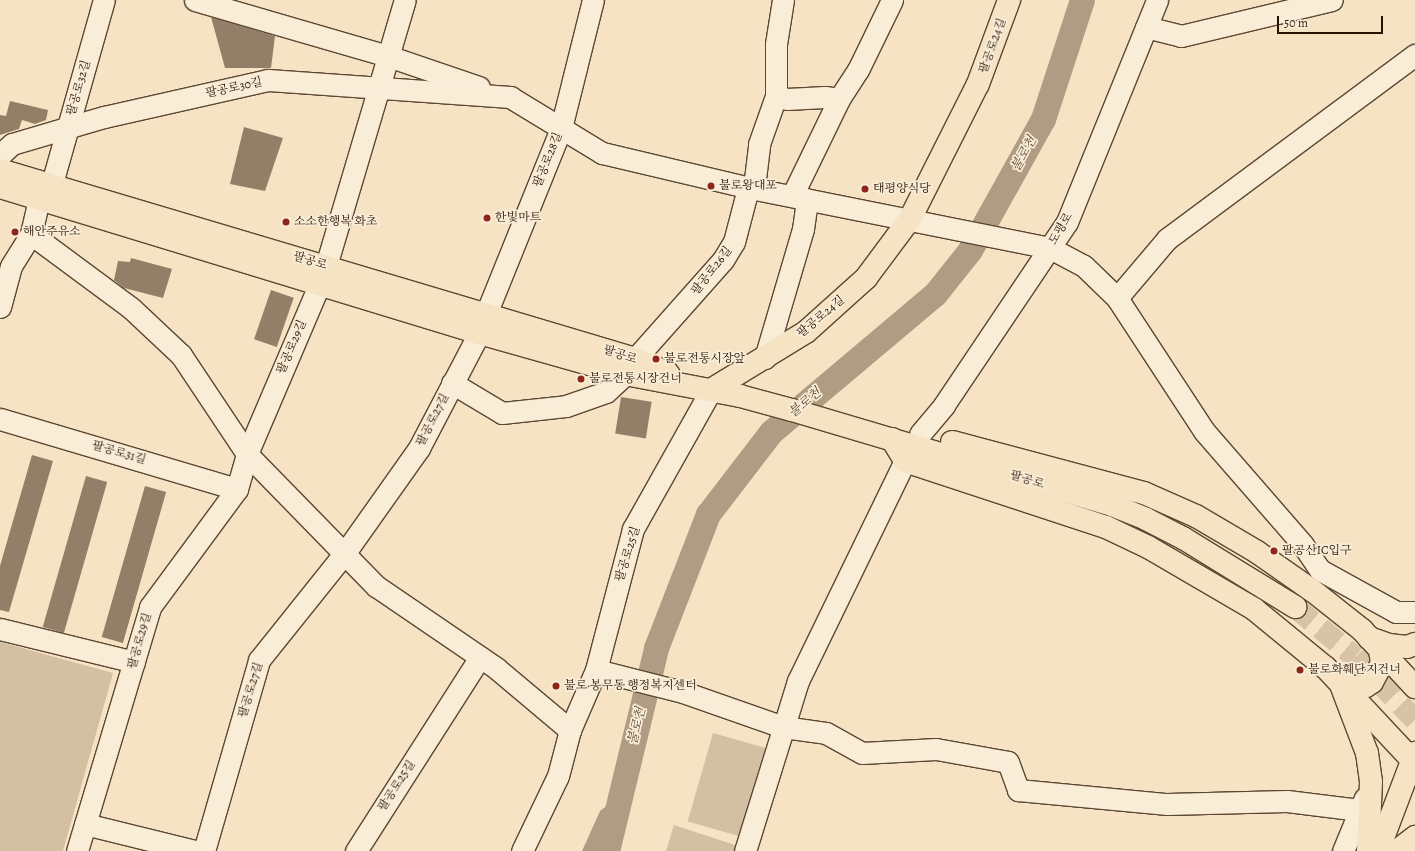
<!DOCTYPE html>
<html>
<head>
<meta charset="utf-8">
<style>
	body { margin:0 }
	#map { position:relative; width:1415px; height:851px; overflow:hidden; background:#f6e3c3; font-family:Alegreya,"Noto Serif KR",serif }
	div>[style] { position:absolute }
	.green>* { inset:0; background:#d3c0a2; transform-origin:0 0 }
	.water>* { inset:0; background:#b09c82 }
	.river>* { height:25px; margin:-12.5px; padding:0 12.5px; transform-origin:12.5px; border-radius:12.5px; background:#b09c82 }
	.building>* { inset:0; background:#937f67; transform-origin:0 0 }
	.major-tunnel>* { height:22px; margin-top:-11px; transform-origin:0; background:repeating-linear-gradient(90deg,#d7c4a6 0 22px,transparent 0 33px) }
	.roads { filter:drop-shadow(1px 0 #5c4733) drop-shadow(-1px 0 #5c4733) drop-shadow(0 1px #5c4733) drop-shadow(0 -1px #5c4733) }
	.minor>* { height:21px; margin:-10.5px; padding:0 10.5px; transform-origin:10.5px; border-radius:10.5px; background:#f9edd8 }
	.major>* { height:22px; margin:-11px; padding:0 11px; transform-origin:11px; border-radius:11px; background:#f6e3c3 }
	.highway>* { height:22px; margin:-11px; padding:0 11px; transform-origin:11px; border-radius:11px; background:#f6e3c3 }
	.dots>* { width:11px; height:11px; translate:-50% -50%; box-sizing:border-box; border:2px solid #f9edd8; border-radius:50% }
	span { translate:-50% -50%; white-space:nowrap; text-align:center; line-height:1.15; -webkit-text-stroke:3.5px #f9edd8; paint-order:stroke }
	.street-label { font-size:12px; color:#281303 }
	.poi-label { font-size:12px; color:#281303 }
	.left { translate:0 -50%; text-align:left }
	.water-label { font-size:13px; color:#5e4a36; font-style:italic }
	.scale { position:absolute; left:1277px; top:16px; width:106px; height:18px; box-sizing:border-box; border:2px solid #281303; border-top:0; padding-left:5px; font-size:12px; line-height:14px; white-space:nowrap; color:#281303; -webkit-text-stroke:3px #f9edd8; paint-order:stroke }
</style>
</head>
<body>
<div id="map">
	<div class="green">
		<div style="clip-path:polygon(0 642px,113px 673px,63px 851px,0 851px)"></div>
		<div style="left:713px;top:733px;width:55px;height:92px;rotate:16deg"></div>
		<div style="clip-path:polygon(674px 825px,738px 846px,737px 851px,666px 851px)"></div>
	</div>
	<div class="water">
		<div style="clip-path:polygon(621px 795px,607px 851px,582px 851px,600px 811px)"></div>
	</div>
	<div class="river">
		<div style="left:607px;top:851px;width:209px;rotate:-76.4deg"></div>
		<div style="left:656px;top:648px;width:144px;rotate:-68.8deg"></div>
		<div style="left:708px;top:514px;width:103px;rotate:-52.5deg"></div>
		<div style="left:771px;top:432px;width:214px;rotate:-40.1deg"></div>
		<div style="left:935px;top:294px;width:56px;rotate:-51.5deg"></div>
		<div style="left:970px;top:250px;width:150px;rotate:-60.9deg"></div>
		<div style="left:1043px;top:119px;width:125px;rotate:-71.9deg"></div>
	</div>
	<div class="building">
		<div style="clip-path:polygon(211px 17px,275px 36px,271px 68px,225px 68px)"></div>
		<div style="clip-path:polygon(10px 101px,48px 110px,46px 120px,35px 124px,22px 120px,19px 129px,0 135px,0 115px,6px 116px)"></div>
		<div style="clip-path:polygon(244px 127px,283px 138px,265px 191px,230px 184px)"></div>
		<div style="clip-path:polygon(131px 258px,172px 269px,163px 298px,124px 288px,114px 280px,118px 261px,130px 262px)"></div>
		<div style="left:271px;top:290px;width:24px;height:52px;rotate:19deg"></div>
		<div style="left:621px;top:397px;width:31px;height:37px;rotate:9deg"></div>
		<div style="clip-path:polygon(32px 455px,53px 461px,9px 612px,0 610px,0 566px)"></div>
		<div style="left:86px;top:476px;width:22px;height:157px;rotate:16deg"></div>
		<div style="left:145px;top:486px;width:22px;height:157px;rotate:16deg"></div>
	</div>
	<div class="major-tunnel">
		<div style="left:1295px;top:607px;width:78px;rotate:39.8deg"></div>
		<div style="left:1355px;top:657px;width:87px;rotate:46.4deg"></div>
	</div>
	<div class="roads">
		<div class="minor">
			<div style="left:195px;top:0;width:201px;rotate:16.2deg"></div>
			<div style="left:388px;top:56px;width:96px;rotate:18.8deg"></div>
			<div style="left:1146px;top:27px;width:36px;rotate:14deg"></div>
			<div style="left:1181px;top:36px;width:155px;rotate:-13.4deg"></div>
			<div style="left:776px;top:96px;width:11px;rotate:15deg"></div>
			<div style="left:787px;top:99px;width:38px;rotate:-3deg"></div>
			<div style="left:825px;top:97px;width:14px;rotate:8deg"></div>
			<div style="left:0;top:155px;width:16px;rotate:-43deg"></div>
			<div style="left:12px;top:144px;width:96px;rotate:-16.4deg"></div>
			<div style="left:104px;top:117px;width:168px;rotate:-12.7deg"></div>
			<div style="left:268px;top:80px;width:243px;rotate:4deg"></div>
			<div style="left:510px;top:97px;width:108px;rotate:31.3deg"></div>
			<div style="left:602px;top:153px;width:152px;rotate:13.3deg"></div>
			<div style="left:750px;top:188px;width:306px;rotate:11.3deg"></div>
			<div style="left:1050px;top:248px;width:38px;rotate:28deg"></div>
			<div style="left:1084px;top:266px;width:46px;rotate:44.1deg"></div>
			<div style="left:1117px;top:298px;width:159px;rotate:56.8deg"></div>
			<div style="left:1204px;top:431px;width:151px;rotate:49deg"></div>
			<div style="left:1303px;top:545px;width:30px;rotate:56deg"></div>
			<div style="left:1320px;top:570px;width:87px;rotate:28.9deg"></div>
			<div style="left:1396px;top:612px;width:19px"></div>
			<div style="left:792px;top:196px;width:108px;rotate:-64.1deg"></div>
			<div style="left:839px;top:99px;width:35px;rotate:-57deg"></div>
			<div style="left:858px;top:70px;width:78px;rotate:-64.1deg"></div>
			<div style="left:39px;top:199px;width:36px;rotate:103deg"></div>
			<div style="left:31px;top:234px;width:124px;rotate:36.5deg"></div>
			<div style="left:131px;top:308px;width:69px;rotate:43.2deg"></div>
			<div style="left:181px;top:355px;width:119px;rotate:56.3deg"></div>
			<div style="left:247px;top:454px;width:185px;rotate:45.7deg"></div>
			<div style="left:376px;top:586px;width:145px;rotate:34.3deg"></div>
			<div style="left:496px;top:668px;width:97px;rotate:40deg"></div>
			<div style="left:47px;top:201px;width:209px;rotate:-74.2deg"></div>
			<div style="left:326px;top:266px;width:277px;rotate:-73.5deg"></div>
			<div style="left:1117px;top:298px;width:77px;rotate:-49.7deg"></div>
			<div style="left:1167px;top:239px;width:309px;rotate:-36.6deg"></div>
			<div style="left:0;top:307px;width:42px;rotate:-75deg"></div>
			<div style="left:11px;top:266px;width:38px;rotate:-58deg"></div>
			<div style="left:486px;top:314px;width:201px;rotate:-68deg"></div>
			<div style="left:561px;top:128px;width:132px;rotate:-76deg"></div>
			<div style="left:765px;top:358px;width:134px;rotate:-73.6deg"></div>
			<div style="left:803px;top:229px;width:30px;rotate:-82deg"></div>
			<div style="left:635px;top:359px;width:132px;rotate:-48.4deg"></div>
			<div style="left:723px;top:260px;width:21px;rotate:-59deg"></div>
			<div style="left:734px;top:242px;width:48px;rotate:-75.4deg"></div>
			<div style="left:746px;top:196px;width:19px;rotate:-62deg"></div>
			<div style="left:755px;top:179px;width:35px;rotate:-83deg"></div>
			<div style="left:759px;top:144px;width:51px;rotate:-70.5deg"></div>
			<div style="left:776px;top:96px;width:52px;rotate:-90deg"></div>
			<div style="left:776px;top:44px;width:45px;rotate:-81deg"></div>
			<div style="left:452px;top:383px;width:58px;rotate:31deg"></div>
			<div style="left:502px;top:413px;width:64px;rotate:-6.2deg"></div>
			<div style="left:566px;top:406px;width:42px;rotate:-19.3deg"></div>
			<div style="left:606px;top:392px;width:26px;rotate:-43deg"></div>
			<div style="left:0;top:419px;width:247px;rotate:16.5deg"></div>
			<div style="left:920px;top:434px;width:38px;rotate:-50deg"></div>
			<div style="left:944px;top:405px;width:220px;rotate:-56.1deg"></div>
			<div style="left:1067px;top:222px;width:240px;rotate:-67.9deg"></div>
			<div style="left:0;top:629px;width:138px;rotate:13.8deg"></div>
			<div style="left:596px;top:670px;width:90px;rotate:14.2deg"></div>
			<div style="left:683px;top:692px;width:106px;rotate:19.3deg"></div>
			<div style="left:783px;top:727px;width:43px;rotate:7.9deg"></div>
			<div style="left:826px;top:733px;width:41px;rotate:29.1deg"></div>
			<div style="left:862px;top:753px;width:74px;rotate:-3.1deg"></div>
			<div style="left:936px;top:749px;width:73px;rotate:10.2deg"></div>
			<div style="left:1008px;top:762px;width:30px;rotate:70deg"></div>
			<div style="left:1018px;top:790px;width:150px;rotate:5.4deg"></div>
			<div style="left:1167px;top:804px;width:120px;rotate:-1.4deg"></div>
			<div style="left:1287px;top:801px;width:73px;rotate:7.1deg"></div>
			<div style="left:85px;top:824px;width:113px;rotate:13.8deg"></div>
			<div style="left:77px;top:851px;width:255px;rotate:-73.3deg"></div>
			<div style="left:150px;top:607px;width:147px;rotate:-53.6deg"></div>
			<div style="left:237px;top:489px;width:36px;rotate:-74deg"></div>
			<div style="left:247px;top:454px;width:184px;rotate:-66.9deg"></div>
			<div style="left:204px;top:851px;width:199px;rotate:-73.9deg"></div>
			<div style="left:259px;top:660px;width:136px;rotate:-51.3deg"></div>
			<div style="left:344px;top:554px;width:130px;rotate:-54.7deg"></div>
			<div style="left:419px;top:448px;width:130px;rotate:-62.4deg"></div>
			<div style="left:356px;top:851px;width:230px;rotate:-57.4deg"></div>
			<div style="left:522px;top:851px;width:83px;rotate:-64.4deg"></div>
			<div style="left:558px;top:776px;width:48px;rotate:-75.4deg"></div>
			<div style="left:570px;top:730px;width:65px;rotate:-66.6deg"></div>
			<div style="left:596px;top:670px;width:146px;rotate:-75.3deg"></div>
			<div style="left:633px;top:529px;width:159px;rotate:-60.7deg"></div>
			<div style="left:745px;top:851px;width:178px;rotate:-72.7deg"></div>
			<div style="left:798px;top:681px;width:245px;rotate:-64.1deg"></div>
			<div style="left:1343px;top:851px;width:57px;rotate:-67.5deg"></div>
		</div>
		<div class="major">
			<div style="left:0;top:170px;width:663px;rotate:16.57deg"></div>
			<div style="left:635px;top:359px;width:36px;rotate:23deg"></div>
			<div style="left:0;top:187px;width:501px;rotate:16.95deg"></div>
			<div style="left:479px;top:333px;width:152px;rotate:15.7deg"></div>
			<div style="left:625px;top:374px;width:117px;rotate:10.8deg"></div>
			<div style="left:740px;top:396px;width:54px;rotate:15.1deg"></div>
			<div style="left:792px;top:410px;width:334px;rotate:16.5deg"></div>
			<div style="left:1112px;top:505px;width:37px;rotate:22deg"></div>
			<div style="left:1146px;top:519px;width:42px;rotate:27.2deg"></div>
			<div style="left:1183px;top:538px;width:132px;rotate:31.6deg"></div>
			<div style="left:711px;top:390px;width:111px;rotate:-31.4deg"></div>
			<div style="left:806px;top:332px;width:81px;rotate:-42deg"></div>
			<div style="left:866px;top:278px;width:74px;rotate:-53.3deg"></div>
			<div style="left:910px;top:219px;width:151px;rotate:-63.3deg"></div>
			<div style="left:978px;top:84px;width:90px;rotate:-69.7deg"></div>
			<div style="left:892px;top:439px;width:26px;rotate:59deg"></div>
			<div style="left:905px;top:461px;width:212px;rotate:18.2deg"></div>
			<div style="left:1106px;top:527px;width:47px;rotate:25.5deg"></div>
			<div style="left:1148px;top:547px;width:123px;rotate:30.3deg"></div>
			<div style="left:1254px;top:609px;width:93px;rotate:39.3deg"></div>
			<div style="left:1326px;top:668px;width:130px;rotate:46.9deg"></div>
			<div style="left:952px;top:442px;width:199px;rotate:14.9deg"></div>
			<div style="left:1144px;top:493px;width:57px;rotate:23.9deg"></div>
			<div style="left:1196px;top:516px;width:71px;rotate:30.5deg"></div>
			<div style="left:1257px;top:552px;width:68px;rotate:34.9deg"></div>
			<div style="left:1313px;top:591px;width:63px;rotate:38.5deg"></div>
			<div style="left:1362px;top:630px;width:78px;rotate:47.1deg"></div>
			<div style="left:1340px;top:682px;width:12px;rotate:24deg"></div>
			<div style="left:1351px;top:687px;width:15px;rotate:-4deg"></div>
			<div style="left:1366px;top:686px;width:7px;rotate:-34deg"></div>
			<div style="left:1372px;top:682px;width:21px;rotate:-62deg"></div>
			<div style="left:1382px;top:663px;width:13px;rotate:-99deg"></div>
		</div>
		<div class="highway">
			<div style="left:1369px;top:638px;width:21px;rotate:19deg"></div>
			<div style="left:1389px;top:645px;width:18px;rotate:6deg"></div>
			<div style="left:1407px;top:647px;width:9px;rotate:-21deg"></div>
			<div style="left:1340px;top:682px;width:76px;rotate:69.2deg"></div>
			<div style="left:1367px;top:753px;width:29px;rotate:82deg"></div>
			<div style="left:1371px;top:782px;width:69px;rotate:92.5deg"></div>
			<div style="left:1378px;top:851px;width:105px;rotate:-69.3deg"></div>
			<div style="left:1397px;top:851px;width:23px;rotate:-38deg"></div>
		</div>
	</div>
	<div class="dots">
		<div style="left:711px;top:186px;background:#8f2418"></div>
		<div style="left:865px;top:189px;background:#8f2418"></div>
		<div style="left:487px;top:218px;background:#8f2418"></div>
		<div style="left:286px;top:222px;background:#8f2418"></div>
		<div style="left:15px;top:232px;background:#8f2418"></div>
		<div style="left:656px;top:359px;background:#8f2418"></div>
		<div style="left:581px;top:379px;background:#8f2418"></div>
		<div style="left:1274px;top:551px;background:#8f2418"></div>
		<div style="left:1300px;top:670px;background:#8f2418"></div>
		<div style="left:556px;top:686px;background:#8f2418"></div>
	</div>
	<div class="street-label">
		<span style="left:993px;top:46px;rotate:-70deg">팔공로24길</span>
		<span style="left:79px;top:88px;rotate:-74deg">팔공로32길</span>
		<span style="left:234px;top:88px;rotate:-12deg">팔공로30길</span>
		<span style="left:548px;top:160px;rotate:-68deg">팔공로28길</span>
		<span style="left:1061px;top:229px;rotate:-60deg">도평로</span>
		<span style="left:310px;top:261px;rotate:17deg">팔공로</span>
		<span style="left:712px;top:271px;rotate:-52deg">팔공로26길</span>
		<span style="left:821px;top:317px;rotate:-40deg">팔공로24길</span>
		<span style="left:292px;top:347px;rotate:-67deg">팔공로29길</span>
		<span style="left:620px;top:355px;rotate:18deg">팔공로</span>
		<span style="left:433px;top:420px;rotate:-63deg">팔공로27길</span>
		<span style="left:119px;top:453px;rotate:16deg">팔공로31길</span>
		<span style="left:1027px;top:480px;rotate:17deg">팔공로</span>
		<span style="left:628px;top:554px;rotate:-73deg">팔공로25길</span>
		<span style="left:140px;top:641px;rotate:-74deg">팔공로29길</span>
		<span style="left:251px;top:690px;rotate:-73deg">팔공로27길</span>
		<span style="left:397px;top:786px;rotate:-57deg">팔공로25길</span>
	</div>
	<div class="poi-label">
		<span class="left" style="left:719px;top:186px">불로왕대포</span>
		<span class="left" style="left:873px;top:189px">태평양식당</span>
		<span class="left" style="left:495px;top:218px">한빛마트</span>
		<span class="left" style="left:294px;top:222px">소소한행복 화초</span>
		<span class="left" style="left:23px;top:232px">해안주유소</span>
		<span class="left" style="left:664px;top:359px">불로전통시장앞</span>
		<span class="left" style="left:589px;top:379px">불로전통시장건너</span>
		<span class="left" style="left:1282px;top:551px">팔공산IC입구</span>
		<span class="left" style="left:1308px;top:670px">불로화훼단지건너</span>
		<span class="left" style="left:564px;top:686px">불로·봉무동 행정복지센터</span>
	</div>
	<div class="water-label">
		<span style="left:1024px;top:154px;rotate:-61deg">불로천</span>
		<span style="left:805px;top:403px;rotate:-40deg">불로천</span>
		<span style="left:637px;top:726px;rotate:-76deg">불로천</span>
	</div>
	<div class="scale">50 m</div>
</div>
</body>
</html>
